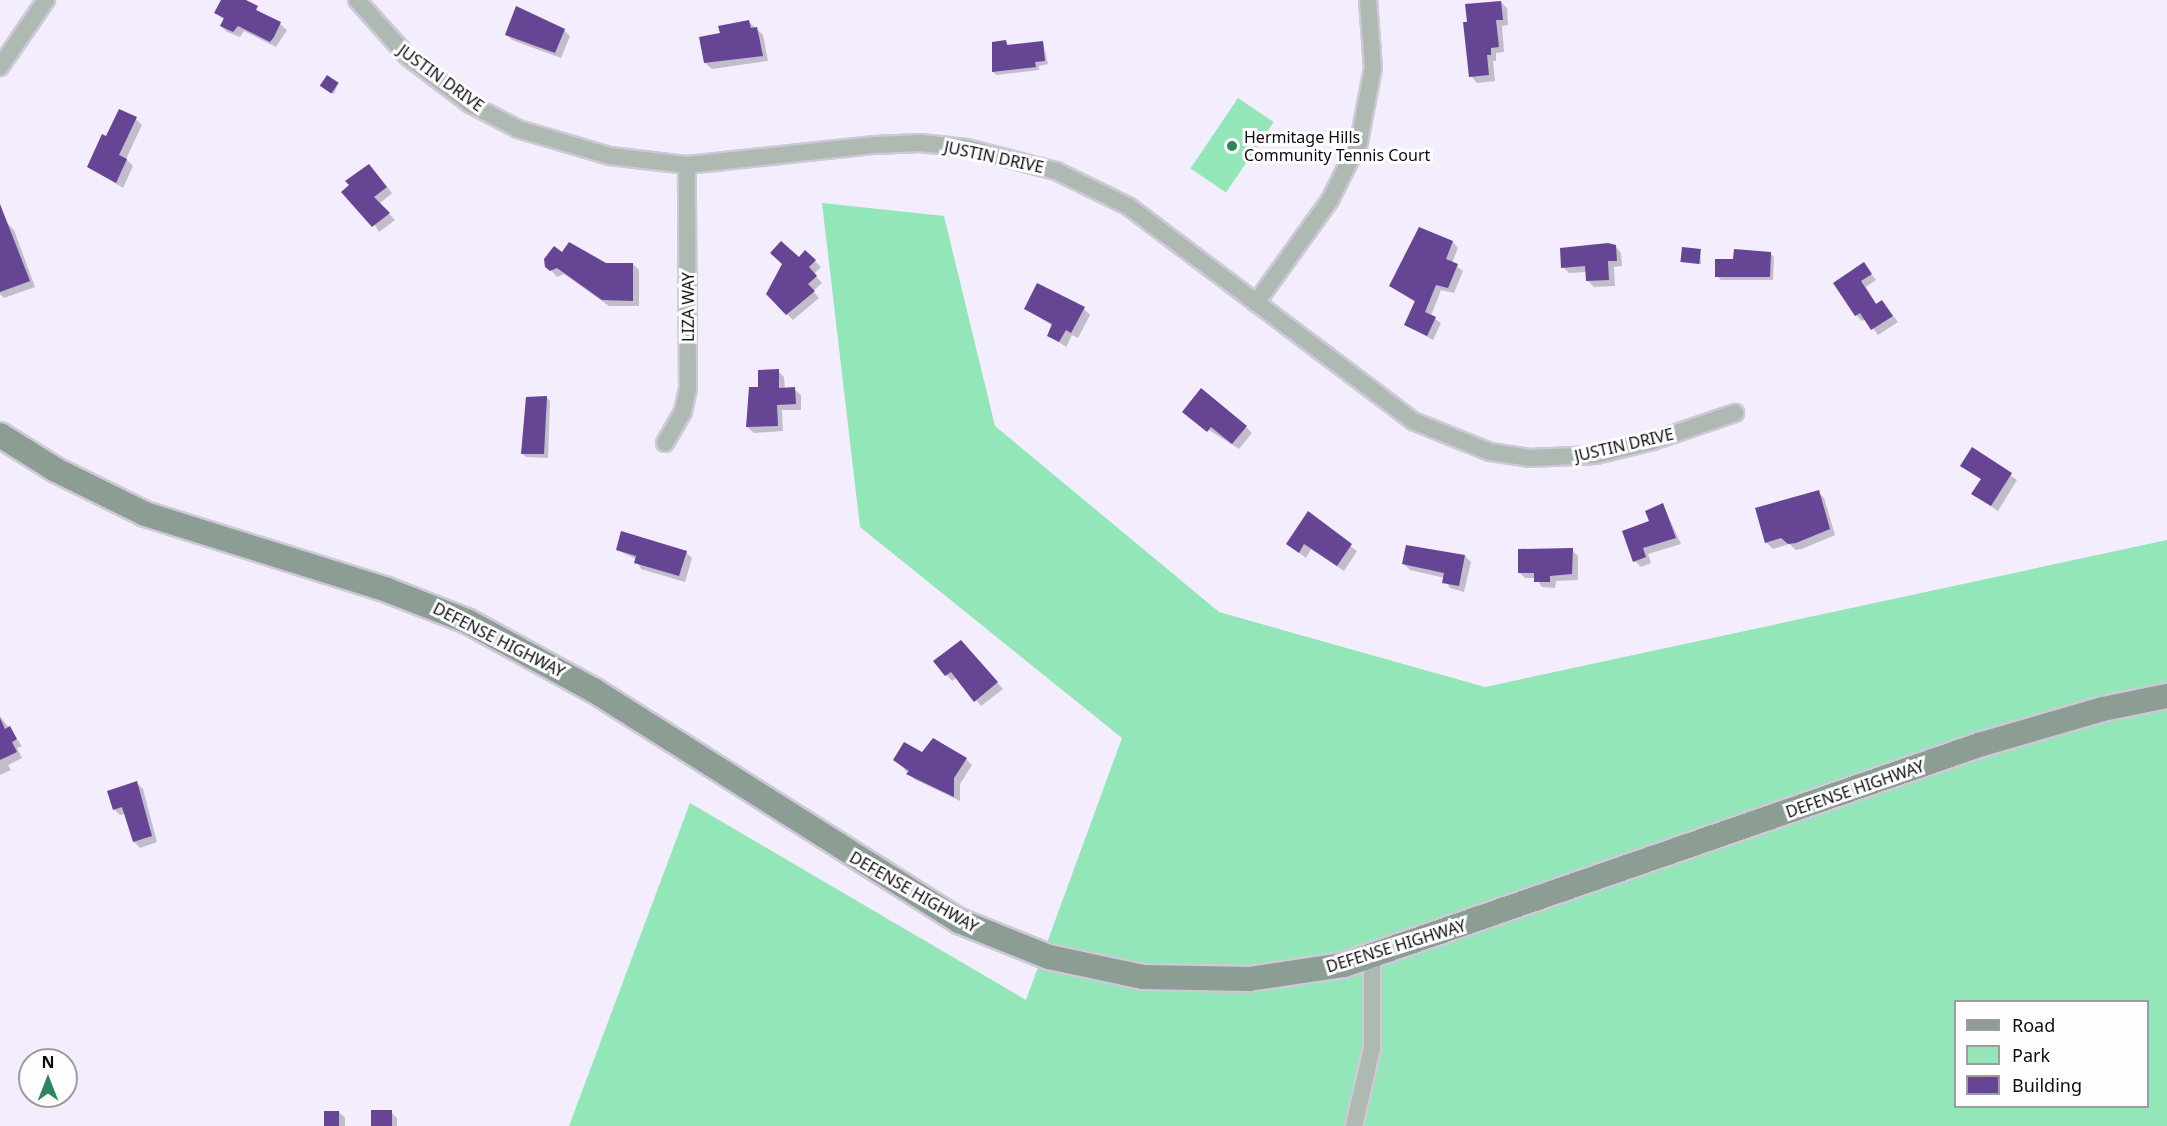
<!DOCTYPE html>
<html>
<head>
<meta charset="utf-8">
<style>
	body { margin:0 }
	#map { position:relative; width:2167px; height:1126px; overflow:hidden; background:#f3edfe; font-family:"Noto Sans",sans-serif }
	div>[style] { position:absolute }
	.green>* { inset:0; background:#92e6b7; transform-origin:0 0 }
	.shadow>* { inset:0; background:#0003 }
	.building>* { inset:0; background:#654594; transform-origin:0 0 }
	.roads { filter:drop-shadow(2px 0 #cec9d8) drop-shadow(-2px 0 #cec9d8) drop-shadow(0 2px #cec9d8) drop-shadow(0 -2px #cec9d8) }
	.street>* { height:16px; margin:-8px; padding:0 8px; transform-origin:8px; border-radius:8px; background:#adb9b1 }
	.secondary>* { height:24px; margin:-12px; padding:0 12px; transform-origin:12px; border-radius:12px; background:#8c9e93 }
	.dots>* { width:16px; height:16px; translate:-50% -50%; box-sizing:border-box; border:3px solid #fefefe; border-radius:50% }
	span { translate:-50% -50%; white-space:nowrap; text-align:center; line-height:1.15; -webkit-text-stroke:6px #fefefe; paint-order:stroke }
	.street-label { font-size:16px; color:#0d0a13 }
	.poi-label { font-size:16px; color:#0d0a13 }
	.left { translate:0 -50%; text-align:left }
	.legend { position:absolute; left:1954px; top:1000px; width:195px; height:108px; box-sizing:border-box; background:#fefefe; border:2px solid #9e9ca0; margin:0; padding:8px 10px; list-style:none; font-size:18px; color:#0d0a13 }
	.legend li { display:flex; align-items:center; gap:12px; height:30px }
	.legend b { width:30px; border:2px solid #9e9ca0 }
	.north { position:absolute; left:18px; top:1048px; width:60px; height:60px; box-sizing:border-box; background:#fefefe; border:2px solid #9e9ca0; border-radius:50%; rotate:0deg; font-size:16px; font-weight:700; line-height:24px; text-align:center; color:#0d0a13 }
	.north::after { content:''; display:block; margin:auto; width:21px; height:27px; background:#2c865b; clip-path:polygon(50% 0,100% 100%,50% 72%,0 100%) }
</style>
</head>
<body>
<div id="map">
	<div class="green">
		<div style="left:1238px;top:98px;width:43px;height:85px;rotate:34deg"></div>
		<div style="clip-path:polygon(evenodd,822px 203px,944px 216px,995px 426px,1219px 612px,1485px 687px,2167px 540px,2167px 1126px,569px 1126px,690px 803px,1026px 1000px,1122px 738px,860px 527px,822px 203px,1956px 1002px,2148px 1002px,2148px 1106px,1956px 1106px,1956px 1002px)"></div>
	</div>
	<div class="shadow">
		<div style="clip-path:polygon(222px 0,240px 0,280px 24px,287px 30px,276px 47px,244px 31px,240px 37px,227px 32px,221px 26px,224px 20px,216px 13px)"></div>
		<div style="clip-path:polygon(1501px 2px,1507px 8px,1508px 25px,1502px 26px,1504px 52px,1496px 53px,1496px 61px,1493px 61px,1495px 81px,1477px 83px,1471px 76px)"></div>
		<div style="clip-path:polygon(749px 22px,763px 35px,768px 61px,712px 69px,705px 63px,721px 34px)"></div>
		<div style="clip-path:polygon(564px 30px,570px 36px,561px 58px,512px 40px,506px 34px)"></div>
		<div style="clip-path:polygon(1006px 42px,1010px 46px,1043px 42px,1048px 64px,1039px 66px,1039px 70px,997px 75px,993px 72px)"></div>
		<div style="clip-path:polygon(338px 84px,334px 94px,323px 87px)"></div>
		<div style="clip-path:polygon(136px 119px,142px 125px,126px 159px,133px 166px,123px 188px,88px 167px,107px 138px)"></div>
		<div style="clip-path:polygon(375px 172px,392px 193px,379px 204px,395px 220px,379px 232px,351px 185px)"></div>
		<div style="clip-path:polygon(8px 224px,14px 230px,35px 287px,4px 298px,0 294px,0 227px)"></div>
		<div style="clip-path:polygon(1420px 229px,1453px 242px,1458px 248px,1452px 263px,1463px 271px,1454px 293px,1441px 290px,1431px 316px,1441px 323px,1433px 340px,1406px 325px,1416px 303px,1391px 286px)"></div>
		<div style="clip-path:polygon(1615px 246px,1621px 253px,1622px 266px,1614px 267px,1615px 286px,1594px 287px,1588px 281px,1587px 272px,1569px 273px,1563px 267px)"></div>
		<div style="clip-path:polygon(1700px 250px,1701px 264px,1682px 261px)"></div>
		<div style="clip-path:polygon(805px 252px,821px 267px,814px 274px,822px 283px,813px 291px,819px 298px,793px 320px,787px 314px)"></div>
		<div style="clip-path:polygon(1770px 253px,1774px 257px,1773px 280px,1721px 280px,1717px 276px,1735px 261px)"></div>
		<div style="clip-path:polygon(562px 254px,605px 265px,633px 264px,639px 270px,639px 306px,609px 306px,564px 274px,557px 277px,547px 266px)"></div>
		<div style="clip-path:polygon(1863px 264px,1876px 280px,1866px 287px,1877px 305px,1882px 302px,1898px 322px,1878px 335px,1866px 319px,1862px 321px,1856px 315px)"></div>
		<div style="clip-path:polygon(1026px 309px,1084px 309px,1090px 315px,1078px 338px,1072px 335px,1066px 347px,1048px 335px,1053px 326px)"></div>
		<div style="clip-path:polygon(778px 371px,784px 377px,785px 389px,794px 389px,801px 395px,801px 410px,782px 410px,783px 431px,754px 433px,747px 427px)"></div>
		<div style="clip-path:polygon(546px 397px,550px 401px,548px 458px,526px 457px,522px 453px)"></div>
		<div style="clip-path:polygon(1190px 418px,1246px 427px,1252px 433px,1239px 449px)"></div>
		<div style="clip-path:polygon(1972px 449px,2017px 480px,1998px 511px,1973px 494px,1982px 480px,1962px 465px)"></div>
		<div style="clip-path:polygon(1818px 492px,1824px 498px,1835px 535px,1802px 549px,1796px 550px,1789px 544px,1773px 549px,1767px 543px,1757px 509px)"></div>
		<div style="clip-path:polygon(1663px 505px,1681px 544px,1648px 554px,1651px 563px,1641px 567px,1635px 561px,1650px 521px)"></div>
		<div style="clip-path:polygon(1308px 514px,1357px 551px,1344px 571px,1311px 549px,1306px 558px,1288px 544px)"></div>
		<div style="clip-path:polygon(617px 550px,686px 552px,692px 558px,685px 582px,641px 569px,636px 559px)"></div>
		<div style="clip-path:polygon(1572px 550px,1578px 556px,1578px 580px,1556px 581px,1555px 588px,1542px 587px,1536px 578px,1525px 578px,1519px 572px)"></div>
		<div style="clip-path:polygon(1465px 556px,1471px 562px,1464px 592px,1450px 588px,1445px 578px,1410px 570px,1404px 564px)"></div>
		<div style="clip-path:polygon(967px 648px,1003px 689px,981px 706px,957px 677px,952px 681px,935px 662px)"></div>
		<div style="clip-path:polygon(0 716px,22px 746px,17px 748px,22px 758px,8px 765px,11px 770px,0 775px)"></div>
		<div style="clip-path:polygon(922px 753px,966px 759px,972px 765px,960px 784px,960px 801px,914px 779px,895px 760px)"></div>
		<div style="clip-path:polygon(137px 783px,143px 789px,157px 842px,140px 848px,134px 842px,125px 814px,120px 815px,114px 809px)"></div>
		<div style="clip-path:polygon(339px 1112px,345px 1118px,345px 1126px,326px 1126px)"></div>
		<div style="clip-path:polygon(391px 1112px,397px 1118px,397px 1126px,373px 1126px)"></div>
	</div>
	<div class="building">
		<div style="clip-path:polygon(221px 0,246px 0,258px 6px,256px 10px,281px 22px,274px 37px,270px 42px,238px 26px,233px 32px,220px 26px,224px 18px,214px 13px)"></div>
		<div style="clip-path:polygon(1501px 1px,1503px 20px,1496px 20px,1499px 47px,1491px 48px,1491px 55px,1487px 55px,1489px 75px,1469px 77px,1463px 22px,1467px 22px,1465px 4px)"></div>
		<div style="clip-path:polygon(516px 6px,565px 29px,555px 53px,505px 35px)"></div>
		<div style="clip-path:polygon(749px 20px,751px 28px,757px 27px,763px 56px,704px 63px,699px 37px,720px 33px,718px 26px)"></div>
		<div style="clip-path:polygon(1006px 40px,1007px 45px,1043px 41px,1045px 61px,1035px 62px,1036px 67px,992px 72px,992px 42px)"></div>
		<div style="left:327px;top:75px;width:14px;height:13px;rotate:34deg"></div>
		<div style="clip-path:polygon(119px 109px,137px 117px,119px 155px,127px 159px,116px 183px,87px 167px,102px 134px,106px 136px)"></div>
		<div style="clip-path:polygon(369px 164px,387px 187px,374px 197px,390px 213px,372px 227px,341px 192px,349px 185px,345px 181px)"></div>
		<div style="clip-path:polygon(0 204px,30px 281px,0 292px)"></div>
		<div style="clip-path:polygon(1419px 227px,1453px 241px,1446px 259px,1458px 264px,1448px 288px,1436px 285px,1425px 312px,1436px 317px,1427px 336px,1404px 325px,1415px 301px,1389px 286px)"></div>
		<div style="clip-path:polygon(781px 241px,799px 257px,805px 250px,816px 260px,809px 267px,817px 276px,808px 284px,815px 291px,786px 315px,766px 294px,782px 264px,770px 253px)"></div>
		<div style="clip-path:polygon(569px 242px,606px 263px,633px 263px,633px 301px,602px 300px,557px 268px,550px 271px,545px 267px,544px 259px,554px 246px,562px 252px)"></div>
		<div style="clip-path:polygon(1608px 243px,1616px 245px,1617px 261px,1608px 261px,1609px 280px,1586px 281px,1585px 266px,1561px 268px,1560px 248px)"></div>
		<div style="left:1682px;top:247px;width:19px;height:15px;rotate:6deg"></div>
		<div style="clip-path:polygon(1734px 249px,1771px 252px,1770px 277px,1715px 277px,1715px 259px,1733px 259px)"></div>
		<div style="clip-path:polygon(1864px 262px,1872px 274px,1861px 281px,1876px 304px,1882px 300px,1893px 316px,1871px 330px,1860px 313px,1855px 316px,1833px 283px)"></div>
		<div style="clip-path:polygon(1037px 283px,1085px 307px,1071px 333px,1066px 330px,1059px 342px,1047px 336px,1052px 324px,1024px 309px)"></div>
		<div style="clip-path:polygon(779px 369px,779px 388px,795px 387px,796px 404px,777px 405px,778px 426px,746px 427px,749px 387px,758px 387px,758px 370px)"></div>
		<div style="clip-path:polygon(1201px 388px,1247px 426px,1232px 444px,1211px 427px,1207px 432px,1182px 412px)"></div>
		<div style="clip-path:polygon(547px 396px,544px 454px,521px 454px,526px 397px)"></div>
		<div style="clip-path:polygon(1972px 447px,2012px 473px,1991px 506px,1971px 494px,1981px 479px,1960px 466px)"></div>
		<div style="clip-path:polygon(1819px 490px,1830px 529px,1796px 543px,1788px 544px,1781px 538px,1765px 543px,1755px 508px)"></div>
		<div style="clip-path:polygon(1663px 503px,1676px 538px,1643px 548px,1646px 557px,1633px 562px,1622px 531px,1649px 521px,1645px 511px)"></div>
		<div style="clip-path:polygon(1308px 511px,1352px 544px,1337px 566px,1304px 544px,1299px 553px,1286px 544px)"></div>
		<div style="clip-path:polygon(621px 531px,687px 551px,679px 576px,634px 563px,636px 556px,616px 550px)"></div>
		<div style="clip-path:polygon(1406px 545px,1465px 555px,1459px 586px,1442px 583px,1444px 573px,1402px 564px)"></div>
		<div style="clip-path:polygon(1573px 548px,1572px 574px,1550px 576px,1550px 582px,1534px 582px,1534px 573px,1518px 573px,1518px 549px)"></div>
		<div style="clip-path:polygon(961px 640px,998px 682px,974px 702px,951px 672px,945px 676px,933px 661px)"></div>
		<div style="clip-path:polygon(0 718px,5px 729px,10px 726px,17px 739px,12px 742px,17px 752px,0 760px)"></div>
		<div style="clip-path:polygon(933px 738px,967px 758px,954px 778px,954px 797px,906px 774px,909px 771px,893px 760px,904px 742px,922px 752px)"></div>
		<div style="clip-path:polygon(137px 781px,152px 836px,133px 842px,122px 807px,113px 810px,107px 791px)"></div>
		<div style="left:392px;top:1110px;width:16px;height:21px;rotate:90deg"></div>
		<div style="left:324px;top:1111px;width:15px;height:15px"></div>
	</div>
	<div class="roads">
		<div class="street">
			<div style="left:357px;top:0;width:76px;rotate:48.2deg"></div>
			<div style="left:408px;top:57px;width:78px;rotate:37.2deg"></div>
			<div style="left:470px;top:104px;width:54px;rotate:27.5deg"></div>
			<div style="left:518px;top:129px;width:96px;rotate:16.4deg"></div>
			<div style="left:610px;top:156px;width:78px;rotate:6.7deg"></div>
			<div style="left:687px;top:165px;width:189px;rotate:-6.1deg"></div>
			<div style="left:875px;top:145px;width:46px;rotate:-2.5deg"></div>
			<div style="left:921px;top:143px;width:46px;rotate:6.2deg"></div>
			<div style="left:967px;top:148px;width:92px;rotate:14.5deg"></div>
			<div style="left:1056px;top:171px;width:80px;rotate:25.9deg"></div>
			<div style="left:1128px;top:206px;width:357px;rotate:37deg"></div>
			<div style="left:1413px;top:421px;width:83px;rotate:21.9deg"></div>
			<div style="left:1490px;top:452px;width:40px;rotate:8.5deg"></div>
			<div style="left:1530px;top:458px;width:66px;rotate:-2.6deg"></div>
			<div style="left:1596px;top:455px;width:59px;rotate:-13.8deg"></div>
			<div style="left:1653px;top:441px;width:87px;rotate:-18.9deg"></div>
			<div style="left:0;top:67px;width:81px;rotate:-55.5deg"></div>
			<div style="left:1256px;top:303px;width:127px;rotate:-54.3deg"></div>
			<div style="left:1330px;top:200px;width:65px;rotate:-63.4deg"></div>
			<div style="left:1359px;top:142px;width:75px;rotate:-79.3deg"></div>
			<div style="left:1373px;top:68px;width:68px;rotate:-94.2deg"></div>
			<div style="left:665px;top:443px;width:36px;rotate:-60deg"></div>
			<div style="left:683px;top:412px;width:25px;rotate:-78deg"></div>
			<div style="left:688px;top:388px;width:223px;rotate:-90.3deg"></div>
			<div style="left:1354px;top:1126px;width:80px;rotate:-77deg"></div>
			<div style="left:1372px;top:1048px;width:92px;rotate:-90deg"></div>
		</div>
		<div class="secondary">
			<div style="left:0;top:435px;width:66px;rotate:32deg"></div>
			<div style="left:56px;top:470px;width:99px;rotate:26.3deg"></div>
			<div style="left:145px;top:514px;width:254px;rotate:17.4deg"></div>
			<div style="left:387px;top:590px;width:86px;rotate:21.2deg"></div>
			<div style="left:467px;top:621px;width:146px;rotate:28.7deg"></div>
			<div style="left:595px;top:691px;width:431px;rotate:32.3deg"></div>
			<div style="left:959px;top:921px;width:97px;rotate:21.8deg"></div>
			<div style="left:1049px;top:957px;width:96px;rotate:12deg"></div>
			<div style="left:1143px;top:977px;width:106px;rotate:1.1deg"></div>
			<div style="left:1249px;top:979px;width:96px;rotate:-8.4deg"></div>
			<div style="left:1344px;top:965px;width:672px;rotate:-19.11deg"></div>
			<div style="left:1979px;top:745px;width:129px;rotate:-16.2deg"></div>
			<div style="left:2103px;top:709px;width:65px;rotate:-11.5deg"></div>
		</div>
	</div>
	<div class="dots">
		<div style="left:1232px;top:146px;background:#2c865b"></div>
	</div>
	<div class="street-label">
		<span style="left:441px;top:78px;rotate:36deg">JUSTIN DRIVE</span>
		<span style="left:994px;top:157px;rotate:12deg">JUSTIN DRIVE</span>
		<span style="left:688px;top:307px;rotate:-90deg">LIZA WAY</span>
		<span style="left:1624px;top:445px;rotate:-13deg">JUSTIN DRIVE</span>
		<span style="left:499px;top:640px;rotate:27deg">DEFENSE HIGHWAY</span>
		<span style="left:1855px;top:789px;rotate:-19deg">DEFENSE HIGHWAY</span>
		<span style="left:914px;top:892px;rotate:30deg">DEFENSE HIGHWAY</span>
		<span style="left:1396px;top:946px;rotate:-17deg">DEFENSE HIGHWAY</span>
	</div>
	<div class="poi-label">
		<span class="left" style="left:1244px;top:146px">Hermitage Hills<br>Community Tennis Court</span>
	</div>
	<ul class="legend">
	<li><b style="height:8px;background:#8c9e93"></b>Road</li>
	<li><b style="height:16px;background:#92e6b7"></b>Park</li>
	<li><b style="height:16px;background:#654594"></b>Building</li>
	</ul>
	<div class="north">N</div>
</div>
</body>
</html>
